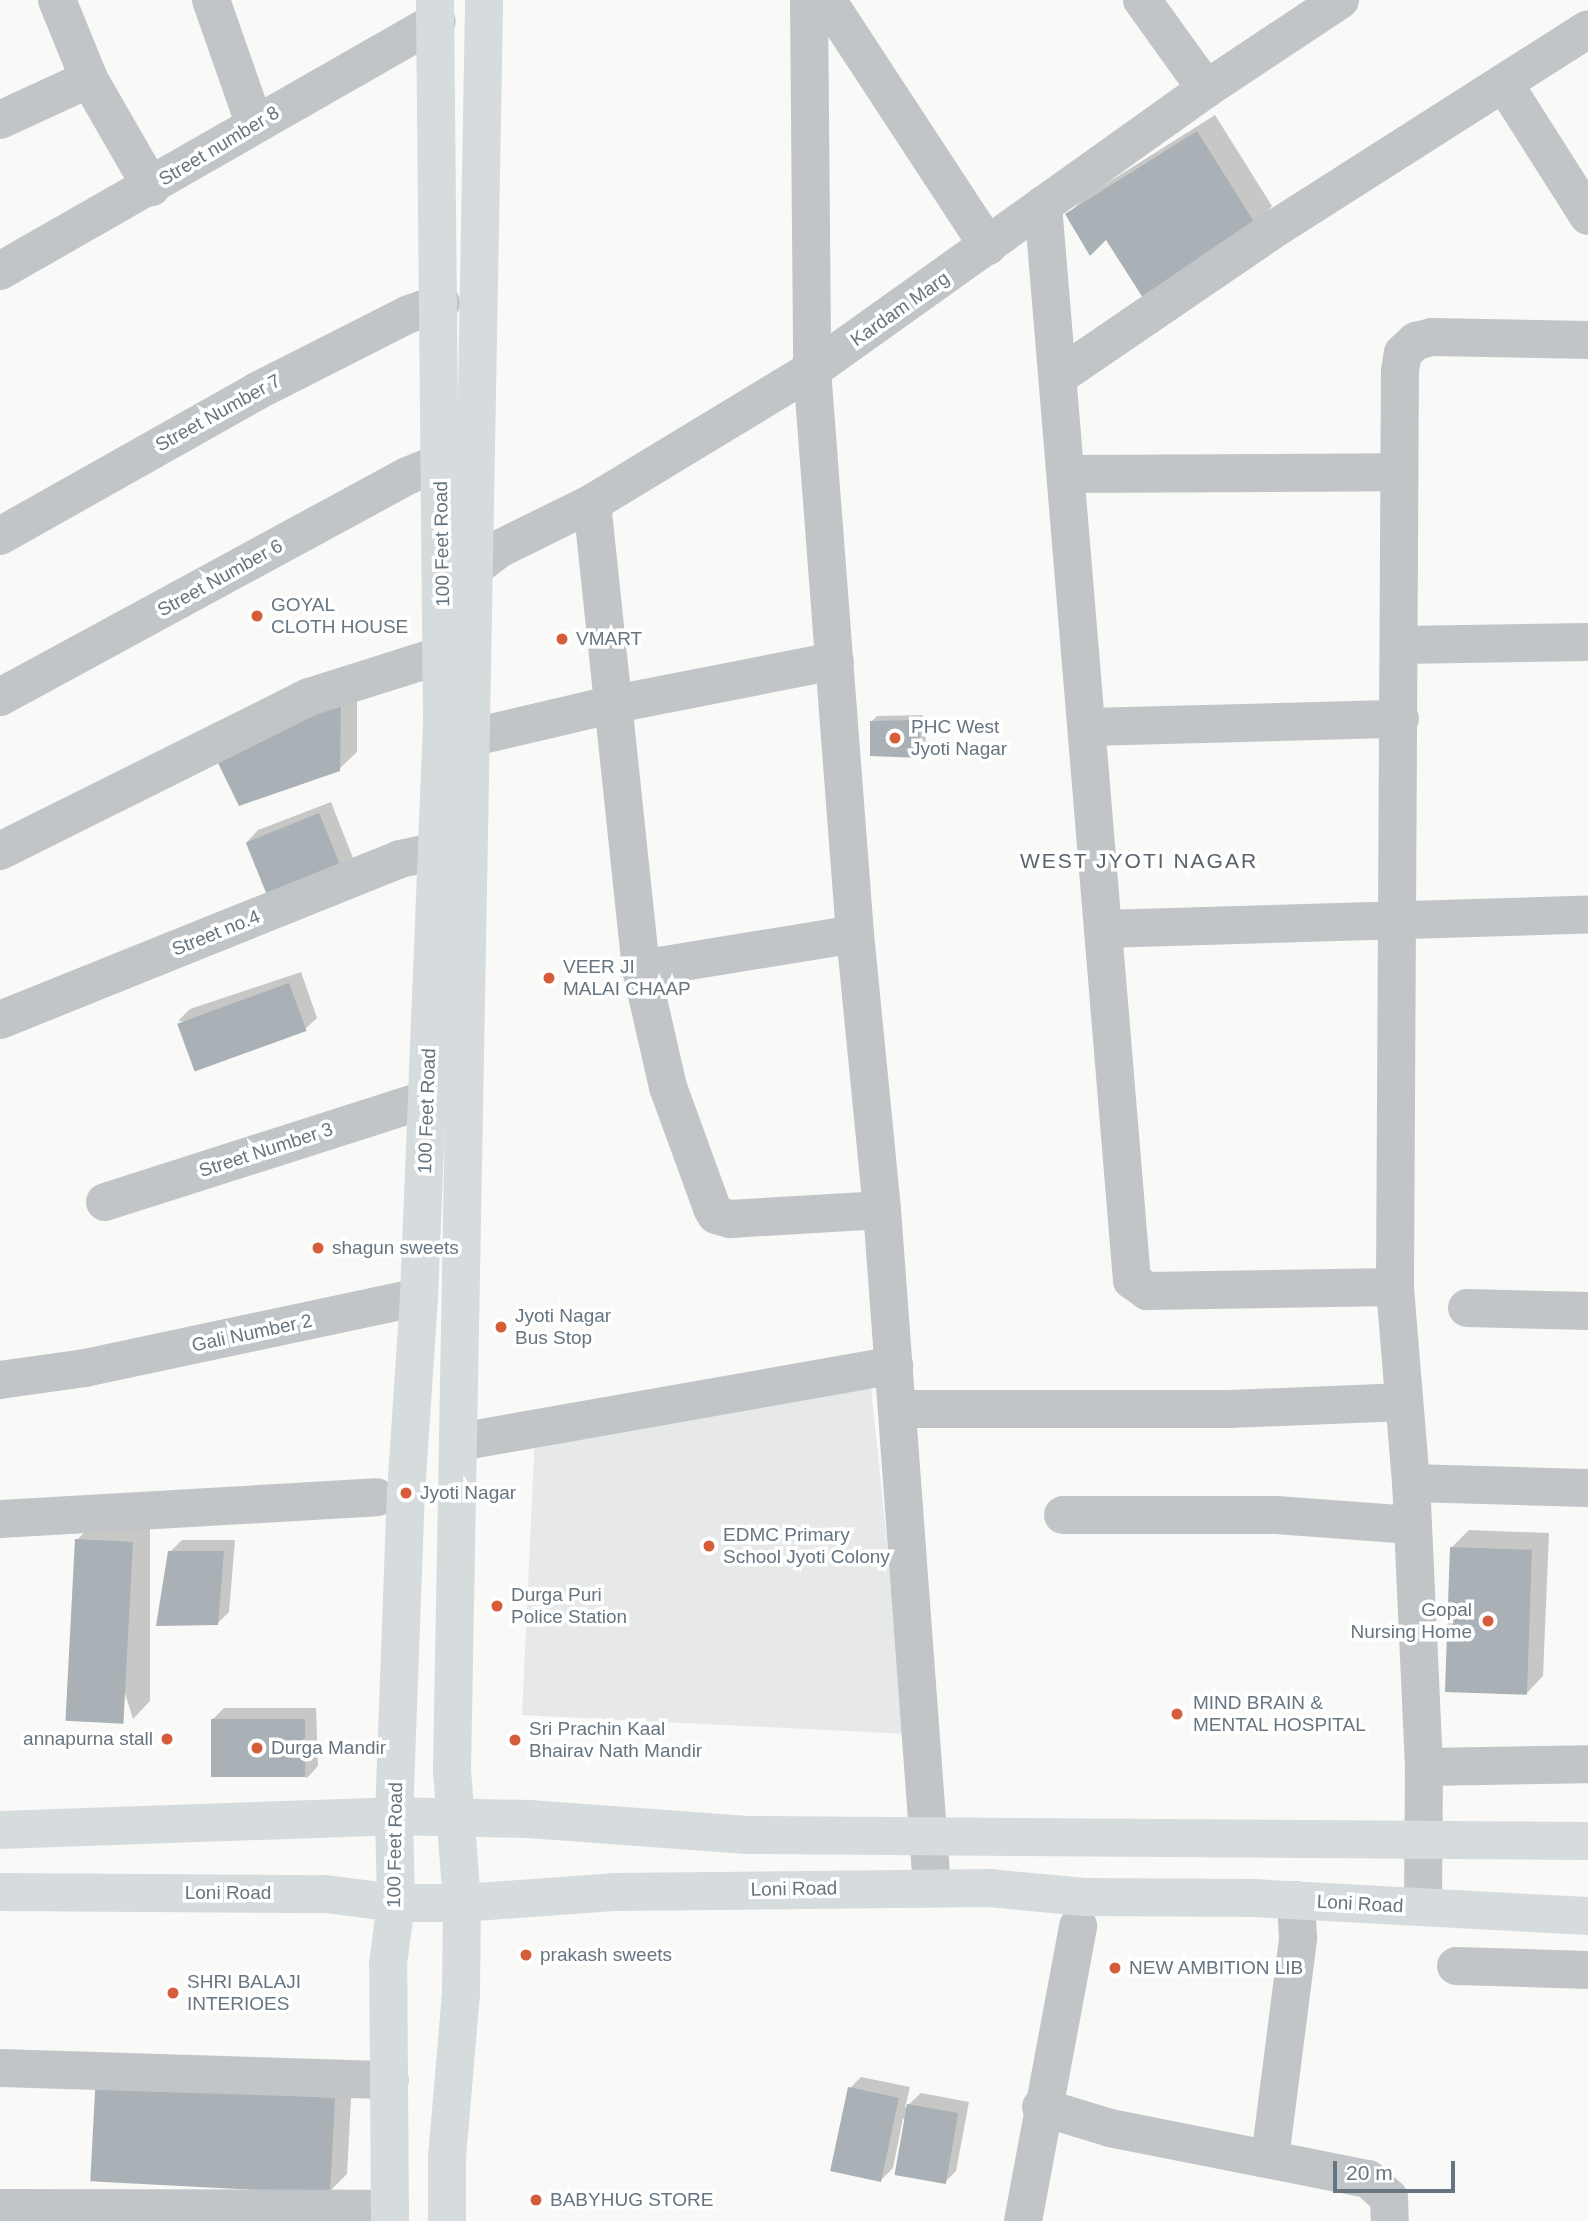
<!DOCTYPE html>
<html>
<head>
<meta charset="utf-8">
<style>
	body { margin:0 }
	#map { position:relative; width:1588px; height:2221px; overflow:hidden; background:#f9f9f7; font-family:Arial,sans-serif }
	div>[style] { position:absolute }
	.built>* { inset:0; background:#e7e8e8 }
	.shadow>* { inset:0; background:#0003 }
	.building>* { inset:0; background:#a9b0b6; transform-origin:0 0 }
	.minor>* { height:38px; margin:-19px; padding:0 19px; transform-origin:19px; border-radius:19px; background:#c1c5c8 }
	.major>* { height:38px; margin:-19px; padding:0 19px; transform-origin:19px; border-radius:19px; background:#d6dbde }
	.highway>* { height:38px; margin:-19px; padding:0 19px; transform-origin:19px; border-radius:19px; background:#d6dbde }
	.dots>* { width:19px; height:19px; translate:-50% -50%; box-sizing:border-box; border:4px solid #fff; border-radius:50% }
	span { translate:-50% -50%; white-space:nowrap; text-align:center; line-height:1.15; -webkit-text-stroke:7px #fff; paint-order:stroke }
	.street-label { font-size:19px; color:#667580 }
	.poi-label { font-size:19px; color:#667580 }
	.left { translate:0 -50%; text-align:left }
	.right { translate:-100% -50%; text-align:right }
	.neighbourhood-label { font-size:21px; color:#58636b; letter-spacing:2px }
	.scale { position:absolute; left:1333px; top:2161px; width:122px; height:32px; box-sizing:border-box; border:4px solid #667580; border-top:0; padding-left:9px; font-size:21px; line-height:24px; white-space:nowrap; color:#667580; -webkit-text-stroke:5px #fff; paint-order:stroke }
</style>
</head>
<body>
<div id="map">
	<div class="built">
		<div style="clip-path:polygon(871px 1387px,907px 1734px,522px 1715px,535px 1434px)"></div>
	</div>
	<div class="shadow">
		<div style="clip-path:polygon(1215px 115px,1272px 206px,1255px 224px,1107px 238px,1067px 215px,1085px 197px)"></div>
		<div style="clip-path:polygon(357px 682px,357px 752px,339px 769px,240px 803px)"></div>
		<div style="clip-path:polygon(923px 715px,927px 751px,922px 756px,872px 721px,877px 716px)"></div>
		<div style="clip-path:polygon(331px 802px,353px 858px,341px 870px,247px 842px,258px 830px)"></div>
		<div style="clip-path:polygon(301px 972px,317px 1018px,305px 1029px,178px 1021px,190px 1009px)"></div>
		<div style="clip-path:polygon(94px 1522px,150px 1525px,150px 1701px,133px 1719px,77px 1540px)"></div>
		<div style="clip-path:polygon(1469px 1530px,1549px 1533px,1543px 1676px,1526px 1694px,1451px 1548px)"></div>
		<div style="clip-path:polygon(182px 1540px,235px 1540px,229px 1612px,217px 1624px,170px 1552px)"></div>
		<div style="clip-path:polygon(224px 1708px,316px 1708px,318px 1766px,307px 1778px,212px 1720px)"></div>
		<div style="clip-path:polygon(861px 2077px,910px 2087px,905px 2108px,921px 2093px,969px 2102px,956px 2171px,945px 2182px,903px 2118px,893px 2168px,881px 2180px,850px 2088px)"></div>
		<div style="clip-path:polygon(352px 2081px,347px 2174px,329px 2192px,97px 2104px,114px 2086px)"></div>
	</div>
	<div class="building">
		<div style="clip-path:polygon(1197px 131px,1256px 225px,1145px 301px,1106px 240px,1090px 256px,1065px 214px)"></div>
		<div style="clip-path:polygon(341px 698px,340px 771px,239px 806px,214px 755px)"></div>
		<div style="clip-path:polygon(918px 720px,922px 758px,870px 756px,870px 721px)"></div>
		<div style="left:319px;top:813px;width:62px;height:79px;rotate:68deg"></div>
		<div style="left:289px;top:983px;width:51px;height:119px;rotate:70deg"></div>
		<div style="left:75px;top:1539px;width:58px;height:182px;rotate:3deg"></div>
		<div style="left:1450px;top:1547px;width:82px;height:145px;rotate:2deg"></div>
		<div style="clip-path:polygon(168px 1551px,224px 1551px,218px 1625px,156px 1626px)"></div>
		<div style="left:211px;top:1719px;width:94px;height:58px"></div>
		<div style="left:848px;top:2087px;width:52px;height:86px;rotate:12deg"></div>
		<div style="left:335px;top:2098px;width:96px;height:240px;rotate:93deg"></div>
		<div style="left:907px;top:2104px;width:52px;height:72px;rotate:10deg"></div>
	</div>
	<div class="minor">
		<div style="left:57px;top:0;width:85px;rotate:67.9deg"></div>
		<div style="left:89px;top:79px;width:125px;rotate:60.1deg"></div>
		<div style="left:211px;top:0;width:130px;rotate:70.7deg"></div>
		<div style="left:809px;top:0;width:370px;rotate:89.5deg"></div>
		<div style="left:812px;top:370px;width:566px;rotate:85.64deg"></div>
		<div style="left:855px;top:934px;width:277px;rotate:84.4deg"></div>
		<div style="left:882px;top:1210px;width:680px;rotate:85.78deg"></div>
		<div style="left:827px;top:0;width:294px;rotate:56.8deg"></div>
		<div style="left:1142px;top:0;width:110px;rotate:54.3deg"></div>
		<div style="left:1505px;top:85px;width:155px;rotate:57.6deg"></div>
		<div style="left:0;top:120px;width:98px;rotate:-24.7deg"></div>
		<div style="left:1043px;top:205px;width:1079px;rotate:85.27deg"></div>
		<div style="left:1132px;top:1280px;width:19px;rotate:36deg"></div>
		<div style="left:1147px;top:1291px;width:248px;rotate:-0.9deg"></div>
		<div style="left:0;top:271px;width:503px;rotate:-29.77deg"></div>
		<div style="left:1059px;top:376px;width:266px;rotate:-34.3deg"></div>
		<div style="left:1279px;top:226px;width:366px;rotate:-32.5deg"></div>
		<div style="left:1067px;top:474px;width:331px;rotate:-0.3deg"></div>
		<div style="left:592px;top:503px;width:469px;rotate:84deg"></div>
		<div style="left:641px;top:969px;width:121px;rotate:77.1deg"></div>
		<div style="left:668px;top:1087px;width:129px;rotate:70deg"></div>
		<div style="left:712px;top:1208px;width:8px;rotate:60deg"></div>
		<div style="left:716px;top:1215px;width:15px;rotate:16deg"></div>
		<div style="left:730px;top:1219px;width:152px;rotate:-3.4deg"></div>
		<div style="left:0;top:536px;width:295px;rotate:-29.4deg"></div>
		<div style="left:257px;top:391px;width:170px;rotate:-26.9deg"></div>
		<div style="left:409px;top:314px;width:34px;rotate:-19deg"></div>
		<div style="left:452px;top:585px;width:59px;rotate:-37.5deg"></div>
		<div style="left:499px;top:549px;width:104px;rotate:-26.3deg"></div>
		<div style="left:592px;top:503px;width:257px;rotate:-31.2deg"></div>
		<div style="left:812px;top:370px;width:484px;rotate:-35.5deg"></div>
		<div style="left:1206px;top:89px;width:161px;rotate:-33.6deg"></div>
		<div style="left:1399px;top:645px;width:189px;rotate:-0.9deg"></div>
		<div style="left:0;top:697px;width:463px;rotate:-28.5deg"></div>
		<div style="left:407px;top:476px;width:37px;rotate:-22deg"></div>
		<div style="left:1088px;top:727px;width:312px;rotate:-1.5deg"></div>
		<div style="left:474px;top:737px;width:140px;rotate:-13.2deg"></div>
		<div style="left:610px;top:705px;width:229px;rotate:-11.1deg"></div>
		<div style="left:0;top:851px;width:345px;rotate:-26.5deg"></div>
		<div style="left:309px;top:697px;width:139px;rotate:-17.5deg"></div>
		<div style="left:1103px;top:929px;width:485px;rotate:-1.7deg"></div>
		<div style="left:641px;top:969px;width:217px;rotate:-9.3deg"></div>
		<div style="left:0;top:1020px;width:431px;rotate:-21.9deg"></div>
		<div style="left:400px;top:859px;width:35px;rotate:-12deg"></div>
		<div style="left:105px;top:1202px;width:339px;rotate:-17.7deg"></div>
		<div style="left:1467px;top:1308px;width:121px;rotate:1.4deg"></div>
		<div style="left:0;top:1380px;width:86px;rotate:-8deg"></div>
		<div style="left:85px;top:1368px;width:341px;rotate:-12deg"></div>
		<div style="left:898px;top:1409px;width:332px"></div>
		<div style="left:1230px;top:1409px;width:174px;rotate:-2.3deg"></div>
		<div style="left:459px;top:1442px;width:442px;rotate:-10deg"></div>
		<div style="left:1411px;top:1483px;width:177px;rotate:1.6deg"></div>
		<div style="left:1063px;top:1515px;width:213px"></div>
		<div style="left:1276px;top:1515px;width:136px;rotate:4.2deg"></div>
		<div style="left:0;top:1519px;width:377px;rotate:-3.3deg"></div>
		<div style="left:1424px;top:1767px;width:164px;rotate:-1deg"></div>
		<div style="left:1423px;top:1907px;width:140px;rotate:-89.6deg"></div>
		<div style="left:1424px;top:1767px;width:284px;rotate:-92.6deg"></div>
		<div style="left:1411px;top:1483px;width:197px;rotate:-94.7deg"></div>
		<div style="left:1395px;top:1287px;width:916px;rotate:-89.69deg"></div>
		<div style="left:1400px;top:371px;width:18px;rotate:-81deg"></div>
		<div style="left:1403px;top:353px;width:18px;rotate:-43deg"></div>
		<div style="left:1416px;top:341px;width:16px;rotate:-14deg"></div>
		<div style="left:1432px;top:337px;width:156px;rotate:1.1deg"></div>
		<div style="left:1456px;top:1966px;width:132px;rotate:1.7deg"></div>
		<div style="left:0;top:2068px;width:390px;rotate:1.8deg"></div>
		<div style="left:1041px;top:2107px;width:72px;rotate:16.9deg"></div>
		<div style="left:1110px;top:2128px;width:263px;rotate:11.2deg"></div>
		<div style="left:1368px;top:2179px;width:28px;rotate:42deg"></div>
		<div style="left:1389px;top:2198px;width:23px;rotate:88deg"></div>
		<div style="left:1270px;top:2158px;width:222px;rotate:-82.7deg"></div>
		<div style="left:1298px;top:1938px;width:38px;rotate:-93deg"></div>
		<div style="left:0;top:2208px;width:390px;rotate:0.1deg"></div>
		<div style="left:1023px;top:2221px;width:300px;rotate:-79.4deg"></div>
	</div>
	<div class="major">
		<div style="left:390px;top:2221px;width:257px;rotate:-90.4deg"></div>
		<div style="left:388px;top:1964px;width:62px;rotate:-82.5deg"></div>
		<div style="left:396px;top:1903px;width:87px;rotate:-91.3deg"></div>
		<div style="left:394px;top:1816px;width:323px;rotate:-87.9deg"></div>
		<div style="left:406px;top:1493px;width:196px;rotate:-86.2deg"></div>
		<div style="left:419px;top:1297px;width:576px;rotate:-87.71deg"></div>
		<div style="left:442px;top:721px;width:721px;rotate:-90.56deg"></div>
		<div style="left:447px;top:2221px;width:64px;rotate:-90deg"></div>
		<div style="left:447px;top:2157px;width:165px;rotate:-85.1deg"></div>
		<div style="left:461px;top:1993px;width:90px;rotate:-89.4deg"></div>
		<div style="left:462px;top:1903px;width:133px;rotate:-94.3deg"></div>
		<div style="left:452px;top:1770px;width:1770px;rotate:-88.96deg"></div>
	</div>
	<div class="highway">
		<div style="left:0;top:1830px;width:394px;rotate:-2deg"></div>
		<div style="left:394px;top:1816px;width:135px;rotate:1.3deg"></div>
		<div style="left:529px;top:1819px;width:219px;rotate:4.2deg"></div>
		<div style="left:747px;top:1835px;width:841px;rotate:0.41deg"></div>
		<div style="left:0;top:1892px;width:325px;rotate:0.4deg"></div>
		<div style="left:325px;top:1894px;width:72px;rotate:7.2deg"></div>
		<div style="left:396px;top:1903px;width:66px"></div>
		<div style="left:462px;top:1903px;width:152px;rotate:-4.1deg"></div>
		<div style="left:614px;top:1892px;width:375px;rotate:-0.6deg"></div>
		<div style="left:989px;top:1888px;width:96px;rotate:5.4deg"></div>
		<div style="left:1085px;top:1897px;width:168px;rotate:0.3deg"></div>
		<div style="left:1253px;top:1898px;width:335px;rotate:3.1deg"></div>
	</div>
	<div class="dots">
		<div style="left:257px;top:616px;background:#d65d3a"></div>
		<div style="left:562px;top:639px;background:#d65d3a"></div>
		<div style="left:895px;top:738px;background:#d65d3a"></div>
		<div style="left:549px;top:978px;background:#d65d3a"></div>
		<div style="left:318px;top:1248px;background:#d65d3a"></div>
		<div style="left:501px;top:1327px;background:#d65d3a"></div>
		<div style="left:406px;top:1493px;background:#d65d3a"></div>
		<div style="left:709px;top:1546px;background:#d65d3a"></div>
		<div style="left:497px;top:1606px;background:#d65d3a"></div>
		<div style="left:1488px;top:1621px;background:#d65d3a"></div>
		<div style="left:1177px;top:1714px;background:#d65d3a"></div>
		<div style="left:167px;top:1739px;background:#d65d3a"></div>
		<div style="left:515px;top:1740px;background:#d65d3a"></div>
		<div style="left:257px;top:1748px;background:#d65d3a"></div>
		<div style="left:526px;top:1955px;background:#d65d3a"></div>
		<div style="left:1115px;top:1968px;background:#d65d3a"></div>
		<div style="left:173px;top:1993px;background:#d65d3a"></div>
		<div style="left:536px;top:2200px;background:#d65d3a"></div>
	</div>
	<div class="street-label">
		<span style="left:219px;top:146px;rotate:-31deg">Street number 8</span>
		<span style="left:900px;top:309px;rotate:-35deg">Kardam Marg</span>
		<span style="left:218px;top:413px;rotate:-29deg">Street Number 7</span>
		<span style="left:442px;top:544px;rotate:-91deg">100 Feet Road</span>
		<span style="left:220px;top:578px;rotate:-29deg">Street Number 6</span>
		<span style="left:216px;top:933px;rotate:-22deg">Street no.4</span>
		<span style="left:427px;top:1111px;rotate:-88deg">100 Feet Road</span>
		<span style="left:266px;top:1150px;rotate:-18deg">Street Number 3</span>
		<span style="left:252px;top:1333px;rotate:-12deg">Gali Number 2</span>
		<span style="left:395px;top:1845px;rotate:-89deg">100 Feet Road</span>
		<span style="left:794px;top:1889px;rotate:-1deg">Loni Road</span>
		<span style="left:228px;top:1893px">Loni Road</span>
		<span style="left:1360px;top:1904px;rotate:3deg">Loni Road</span>
	</div>
	<div class="poi-label">
		<span class="left" style="left:271px;top:616px">GOYAL<br>CLOTH HOUSE</span>
		<span class="left" style="left:576px;top:639px">VMART</span>
		<span class="left" style="left:911px;top:738px">PHC West<br>Jyoti Nagar</span>
		<span class="left" style="left:563px;top:978px">VEER JI<br>MALAI CHAAP</span>
		<span class="left" style="left:332px;top:1248px">shagun sweets</span>
		<span class="left" style="left:515px;top:1327px">Jyoti Nagar<br>Bus Stop</span>
		<span class="left" style="left:420px;top:1493px">Jyoti Nagar</span>
		<span class="left" style="left:723px;top:1546px">EDMC Primary<br>School Jyoti Colony</span>
		<span class="left" style="left:511px;top:1606px">Durga Puri<br>Police Station</span>
		<span class="right" style="left:1472px;top:1621px">Gopal<br>Nursing Home</span>
		<span class="left" style="left:1193px;top:1714px">MIND BRAIN &amp;<br>MENTAL HOSPITAL</span>
		<span class="left" style="left:529px;top:1740px">Sri Prachin Kaal<br>Bhairav Nath Mandir</span>
		<span class="right" style="left:153px;top:1739px">annapurna stall</span>
		<span class="left" style="left:271px;top:1748px">Durga Mandir</span>
		<span class="left" style="left:540px;top:1955px">prakash sweets</span>
		<span class="left" style="left:1129px;top:1968px">NEW AMBITION LIB</span>
		<span class="left" style="left:187px;top:1993px">SHRI BALAJI<br>INTERIOES</span>
		<span class="left" style="left:550px;top:2200px">BABYHUG STORE</span>
	</div>
	<div class="neighbourhood-label">
		<span style="left:1139px;top:861px">WEST JYOTI NAGAR</span>
	</div>
	<div class="scale">20 m</div>
</div>
</body>
</html>
